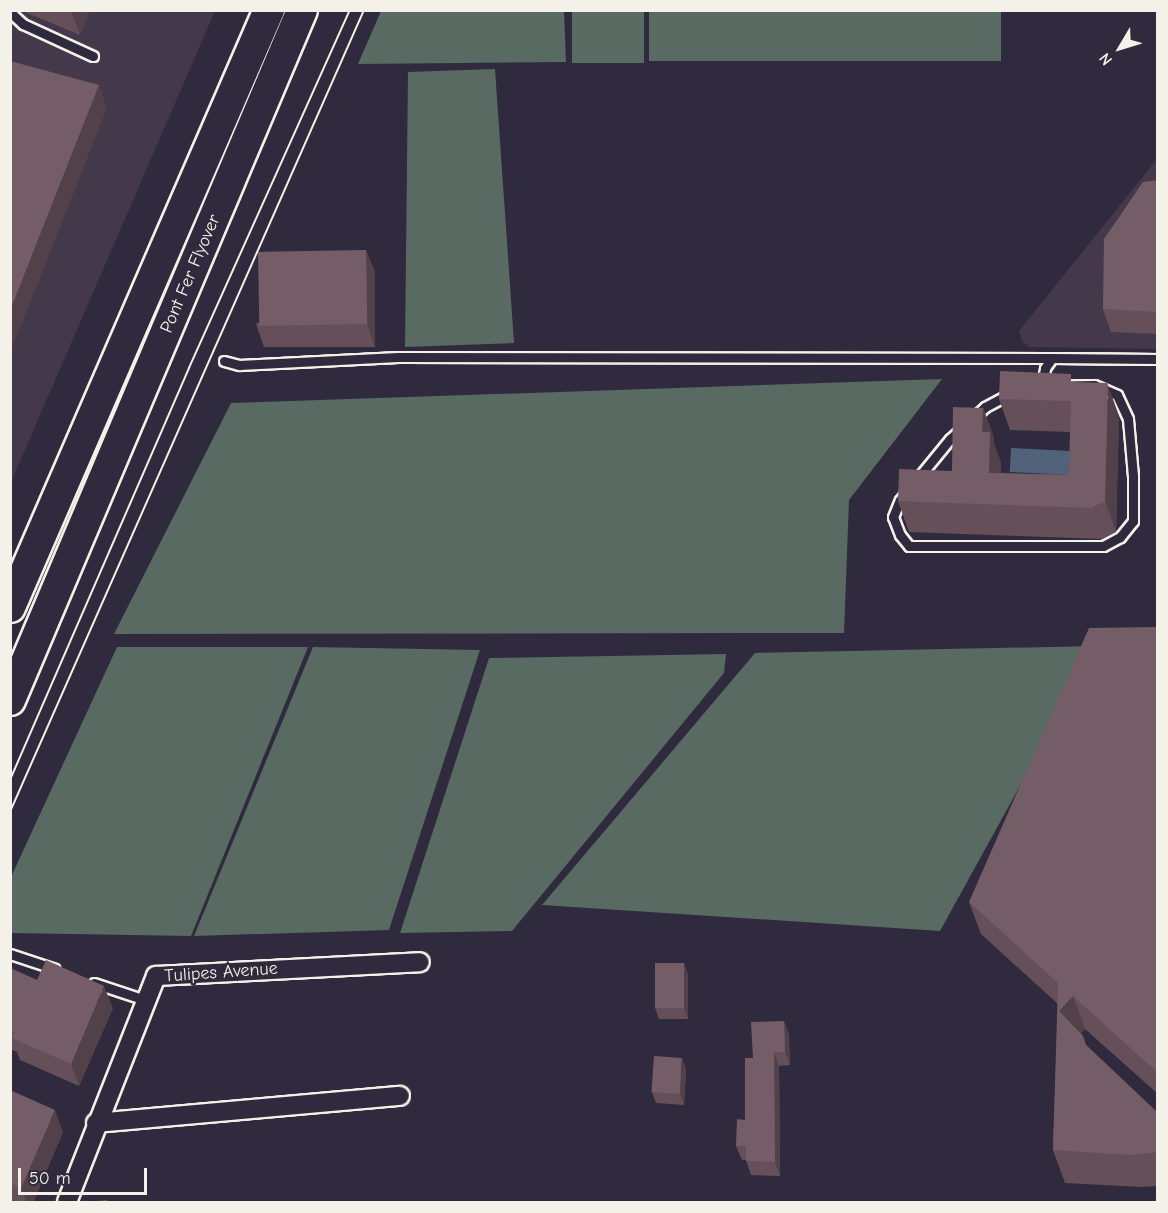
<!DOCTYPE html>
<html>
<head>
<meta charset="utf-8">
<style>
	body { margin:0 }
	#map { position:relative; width:1168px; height:1213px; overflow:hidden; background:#2f2a3d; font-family:"Comic Neue",sans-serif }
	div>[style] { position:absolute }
	.built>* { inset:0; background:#44394a }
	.green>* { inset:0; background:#596a62; transform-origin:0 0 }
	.water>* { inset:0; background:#51627b; transform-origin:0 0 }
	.roads { filter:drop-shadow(2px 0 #f4f1e8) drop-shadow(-2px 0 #f4f1e8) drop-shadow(0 2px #f4f1e8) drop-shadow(0 -2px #f4f1e8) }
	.service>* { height:9px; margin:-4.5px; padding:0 4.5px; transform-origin:4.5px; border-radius:4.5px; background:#2f2a3d }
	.minor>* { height:18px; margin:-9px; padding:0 9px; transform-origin:9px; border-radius:9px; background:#2f2a3d }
	.trunk>* { height:30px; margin:-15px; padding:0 15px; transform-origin:15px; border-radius:15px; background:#2f2a3d }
	.tram>* { height:1.5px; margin:-0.75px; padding:0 0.75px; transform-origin:0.75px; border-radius:0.75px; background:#f4f1e8 }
	.wall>* { inset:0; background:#655059 }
	.shaded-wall>* { inset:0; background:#524149 }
	.building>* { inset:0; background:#755d68; transform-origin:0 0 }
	span { translate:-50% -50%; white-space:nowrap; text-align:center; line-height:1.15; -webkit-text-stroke:5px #2f2a3d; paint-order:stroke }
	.street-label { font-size:18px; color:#f4f1e8 }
	.frame { position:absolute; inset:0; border:12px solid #f4f1e8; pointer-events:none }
	.north { position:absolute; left:1090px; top:18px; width:60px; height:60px; -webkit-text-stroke:4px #2f2a3d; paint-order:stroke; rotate:232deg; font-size:16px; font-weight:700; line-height:24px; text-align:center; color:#f4f1e8 }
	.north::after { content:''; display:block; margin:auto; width:21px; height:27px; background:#f4f1e8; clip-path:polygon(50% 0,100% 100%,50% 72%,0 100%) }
	.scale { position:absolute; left:18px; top:1168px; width:129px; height:27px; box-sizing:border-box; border:3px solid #f4f1e8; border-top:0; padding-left:8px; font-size:18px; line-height:21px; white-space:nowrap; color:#f4f1e8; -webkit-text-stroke:4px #2f2a3d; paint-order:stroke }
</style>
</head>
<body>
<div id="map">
	<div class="built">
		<div style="clip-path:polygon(11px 11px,215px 11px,11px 482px)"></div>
		<div style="clip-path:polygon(1157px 159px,1157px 349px,1029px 347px,1022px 341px,1019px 331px)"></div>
	</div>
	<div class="green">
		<div style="clip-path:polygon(381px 11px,564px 11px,566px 62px,358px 64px)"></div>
		<div style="left:572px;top:11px;width:72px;height:52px"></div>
		<div style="left:649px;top:11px;width:352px;height:50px"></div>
		<div style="clip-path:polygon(495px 69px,514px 343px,405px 347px,408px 72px)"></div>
		<div style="clip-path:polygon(942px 379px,849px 500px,844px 633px,114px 634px,231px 403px)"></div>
		<div style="clip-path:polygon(1097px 646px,940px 931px,542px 905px,755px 653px)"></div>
		<div style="clip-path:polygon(117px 647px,308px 647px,191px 936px,11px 933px,11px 877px)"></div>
		<div style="clip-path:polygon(313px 647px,480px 650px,389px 930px,194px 936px)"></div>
		<div style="clip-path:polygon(726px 654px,724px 673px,512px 931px,400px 933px,489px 658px)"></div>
	</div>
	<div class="water">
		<div style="left:1011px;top:448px;width:64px;height:24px;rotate:3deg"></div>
	</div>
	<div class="roads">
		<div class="service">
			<div style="left:10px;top:12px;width:18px;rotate:43deg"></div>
			<div style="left:23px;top:24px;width:77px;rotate:24.6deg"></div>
			<div style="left:224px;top:361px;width:16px;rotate:15deg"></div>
			<div style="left:239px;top:365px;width:159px;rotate:-2.9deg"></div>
			<div style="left:398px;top:357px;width:654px;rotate:0.09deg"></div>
			<div style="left:1042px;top:384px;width:16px;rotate:-79deg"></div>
			<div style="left:1045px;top:368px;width:12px;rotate:-55deg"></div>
			<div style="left:1052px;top:358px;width:106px;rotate:0.5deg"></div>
			<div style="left:1094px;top:385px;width:25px;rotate:23deg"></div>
			<div style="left:1117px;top:395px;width:26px;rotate:65deg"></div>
			<div style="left:1128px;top:419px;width:57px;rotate:85deg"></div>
			<div style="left:1133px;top:476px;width:45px;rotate:90deg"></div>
			<div style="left:1133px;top:521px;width:21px;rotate:129deg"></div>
			<div style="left:1120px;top:537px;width:19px;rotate:152deg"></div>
			<div style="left:1103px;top:546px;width:194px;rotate:180deg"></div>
			<div style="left:909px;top:546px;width:14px;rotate:-129deg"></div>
			<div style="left:900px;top:535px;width:19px;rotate:-111deg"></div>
			<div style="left:893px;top:517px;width:18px;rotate:-68deg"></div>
			<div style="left:900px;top:500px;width:79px;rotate:-50.7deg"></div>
			<div style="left:950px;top:439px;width:47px;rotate:-42.4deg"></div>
			<div style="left:985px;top:407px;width:34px;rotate:-28deg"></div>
			<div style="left:1015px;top:391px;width:26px;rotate:-11deg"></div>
			<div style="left:1041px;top:386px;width:53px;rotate:-1.1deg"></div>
			<div style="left:10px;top:954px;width:47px;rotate:18.4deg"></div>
			<div style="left:94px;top:983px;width:54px;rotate:18.4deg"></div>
		</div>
		<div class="minor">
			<div style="left:96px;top:1123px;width:305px;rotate:-5.1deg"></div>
			<div style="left:67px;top:1202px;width:243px;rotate:-68.5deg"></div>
			<div style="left:156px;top:976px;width:264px;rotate:-3deg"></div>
		</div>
		<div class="trunk">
			<div style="left:10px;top:607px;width:651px;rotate:-66.55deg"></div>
			<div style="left:10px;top:700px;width:749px;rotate:-67.06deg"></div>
		</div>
	</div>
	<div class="tram">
		<div style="left:10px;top:780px;width:449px;rotate:-66.5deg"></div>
		<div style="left:189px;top:368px;width:393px;rotate:-65.8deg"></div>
		<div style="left:10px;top:812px;width:877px;rotate:-66.18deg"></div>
	</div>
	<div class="wall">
		<div style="clip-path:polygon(25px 10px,90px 10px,80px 35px,25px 12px)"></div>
		<div style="clip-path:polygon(1158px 180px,1158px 334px,1111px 332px,1103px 309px)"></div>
		<div style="clip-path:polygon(366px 250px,375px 272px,375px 347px,264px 347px,256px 324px)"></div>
		<div style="clip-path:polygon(1074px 382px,1119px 416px,1116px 532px,1102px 539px,909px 532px,898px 501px,952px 471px,983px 408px,994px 438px,994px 444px,1001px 463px,1001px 473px,1069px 475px,1070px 432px,1010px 430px,999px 399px)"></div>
		<div style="clip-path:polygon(1158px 627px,1158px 1094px,1085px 1029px,1081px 1033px,1086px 1045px,1158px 1113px,1158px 1186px,1142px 1187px,1065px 1183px,1053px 1150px,1058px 1004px,981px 934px,969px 902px)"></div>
		<div style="clip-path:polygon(684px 963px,688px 975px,688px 1019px,659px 1019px,655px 1008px)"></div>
		<div style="clip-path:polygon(10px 968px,37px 980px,113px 1008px,79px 1086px,20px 1060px,17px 1052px,10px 1049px)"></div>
		<div style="clip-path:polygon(784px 1021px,789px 1035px,790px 1065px,779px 1066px,780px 1176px,751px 1175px,746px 1160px,742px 1160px,736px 1146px,745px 1120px,753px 1058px)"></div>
		<div style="clip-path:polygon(686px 1069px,684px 1105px,656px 1103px,652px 1092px)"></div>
		<div style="clip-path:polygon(10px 1090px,63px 1132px,33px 1203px,10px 1202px)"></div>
	</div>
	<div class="shaded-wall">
		<div style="clip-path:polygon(72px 10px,90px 10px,80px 35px,72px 13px)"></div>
		<div style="clip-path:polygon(99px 85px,107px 108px,10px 354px,10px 311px)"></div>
		<div style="clip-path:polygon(366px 250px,375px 272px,375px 347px,367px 324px)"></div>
		<div style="clip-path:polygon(1108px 385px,1119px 416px,1116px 532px,1105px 501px)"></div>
		<div style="clip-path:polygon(983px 408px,994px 438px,994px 444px,1001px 463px,1000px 503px,989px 473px,982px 432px)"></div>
		<div style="clip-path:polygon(684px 963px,688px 975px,688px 1019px,684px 1008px)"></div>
		<div style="clip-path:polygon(104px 986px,113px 1008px,79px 1086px,71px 1064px)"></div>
		<div style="clip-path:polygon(1073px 996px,1085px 1029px,1071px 1043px,1059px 1011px)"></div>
		<div style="clip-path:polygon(784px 1021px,789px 1035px,790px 1065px,785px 1052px)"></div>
		<div style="clip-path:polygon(774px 1052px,779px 1066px,780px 1176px,775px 1162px)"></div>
		<div style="clip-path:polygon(682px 1058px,686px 1069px,684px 1105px,680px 1094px)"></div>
		<div style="clip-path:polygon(55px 1110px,63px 1132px,33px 1203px,27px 1203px,21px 1188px)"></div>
	</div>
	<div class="building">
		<div style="clip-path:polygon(10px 61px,99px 85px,10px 311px)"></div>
		<div style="clip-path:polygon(1158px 180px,1158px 312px,1103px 309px,1104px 239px,1143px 182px)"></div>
		<div style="left:366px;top:250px;width:74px;height:108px;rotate:89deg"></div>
		<div style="clip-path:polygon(1000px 371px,1071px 374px,1071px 382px,1107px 383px,1108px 385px,1105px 501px,1091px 508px,898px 501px,899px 469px,952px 471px,953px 407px,983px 408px,982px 432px,990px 432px,989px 473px,1069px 475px,1071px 401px,999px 399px)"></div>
		<div style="clip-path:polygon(1158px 627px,1158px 1073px,1073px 996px,1059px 1011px,1083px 1036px,1086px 1045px,1158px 1113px,1158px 1152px,1130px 1155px,1053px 1150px,1058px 983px,969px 902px,1089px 628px)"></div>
		<div style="clip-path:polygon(46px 960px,104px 986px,71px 1064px,12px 1038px,14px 1032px,10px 1030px,10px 968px,37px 980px)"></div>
		<div style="left:655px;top:963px;width:29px;height:45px"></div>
		<div style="clip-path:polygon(784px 1021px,785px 1052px,774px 1052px,775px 1162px,746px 1161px,746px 1146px,736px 1146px,737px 1119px,745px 1120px,745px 1058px,753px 1058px,751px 1022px)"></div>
		<div style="left:654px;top:1056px;width:28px;height:36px;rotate:4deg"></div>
		<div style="clip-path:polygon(10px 1090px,55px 1110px,21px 1188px,10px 1183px)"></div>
		<div style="clip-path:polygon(107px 1200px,107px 1203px,83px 1203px)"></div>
	</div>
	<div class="street-label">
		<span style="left:191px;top:274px;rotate:-67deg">Pont Fer Flyover</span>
		<span style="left:221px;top:973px;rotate:-4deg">Tulipes Avenue</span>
	</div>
	<div class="frame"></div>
	<div class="north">N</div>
	<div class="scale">50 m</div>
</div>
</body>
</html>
